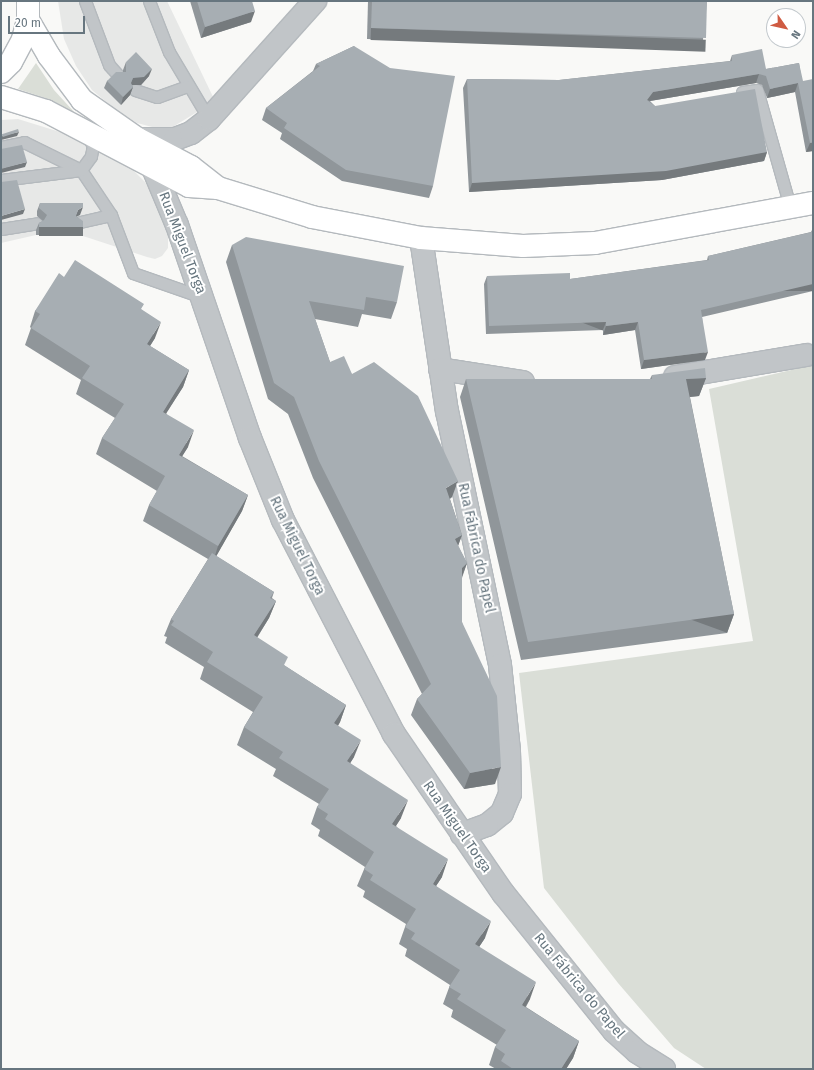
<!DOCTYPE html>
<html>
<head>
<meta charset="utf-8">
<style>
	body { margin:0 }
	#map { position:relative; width:814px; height:1070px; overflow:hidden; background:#f9f9f7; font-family:"Fira Sans",sans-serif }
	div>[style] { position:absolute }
	.built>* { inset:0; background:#e7e8e7 }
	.green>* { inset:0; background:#daded7 }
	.roads { filter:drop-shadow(1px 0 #b4b9bd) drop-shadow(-1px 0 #b4b9bd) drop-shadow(0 1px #b4b9bd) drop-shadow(0 -1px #b4b9bd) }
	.lane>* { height:11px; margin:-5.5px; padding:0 5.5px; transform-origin:5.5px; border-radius:5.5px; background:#c1c5c8 }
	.street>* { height:22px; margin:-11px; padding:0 11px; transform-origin:11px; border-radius:11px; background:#c1c5c8 }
	.secondary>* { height:22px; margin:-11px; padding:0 11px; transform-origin:11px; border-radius:11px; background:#fff }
	.primary>* { height:22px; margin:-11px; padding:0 11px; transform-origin:11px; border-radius:11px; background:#fff }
	.wall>* { inset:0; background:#90969a }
	.shaded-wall>* { inset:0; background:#757a7d; transform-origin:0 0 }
	.building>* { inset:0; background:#a7aeb3; transform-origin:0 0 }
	span { translate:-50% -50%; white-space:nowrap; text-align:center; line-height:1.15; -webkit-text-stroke:4px #fff; paint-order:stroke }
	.street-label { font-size:14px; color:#67767f }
	.frame { position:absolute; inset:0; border:2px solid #67767f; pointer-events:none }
	.north { position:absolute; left:766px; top:8px; width:40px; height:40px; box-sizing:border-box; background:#fff; border:1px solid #c2c8cc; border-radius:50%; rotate:124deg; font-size:11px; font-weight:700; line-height:16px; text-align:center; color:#67767f }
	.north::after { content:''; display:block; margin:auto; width:14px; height:18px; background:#cf5b42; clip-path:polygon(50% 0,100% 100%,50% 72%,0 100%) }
	.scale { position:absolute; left:8px; top:16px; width:77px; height:18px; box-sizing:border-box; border:2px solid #67767f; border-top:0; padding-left:5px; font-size:12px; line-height:14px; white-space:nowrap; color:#67767f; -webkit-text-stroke:3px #fff; paint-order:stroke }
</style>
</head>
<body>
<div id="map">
	<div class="built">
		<div style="clip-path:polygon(58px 1px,167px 1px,215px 101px,171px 128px,156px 128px,137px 123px,116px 110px,92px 90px,76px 66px,64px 39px)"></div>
		<div style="clip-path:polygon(18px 119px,60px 132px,128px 165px,145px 182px,161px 210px,168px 234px,168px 248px,162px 256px,155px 259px,147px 257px,80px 235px,36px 235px,1px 243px,1px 120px)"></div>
	</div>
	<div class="green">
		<div style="clip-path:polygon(36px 63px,54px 90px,76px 114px,45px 98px,18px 89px)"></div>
		<div style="clip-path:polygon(813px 365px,813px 1069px,706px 1069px,674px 1048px,618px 983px,544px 888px,519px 673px,753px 641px,709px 389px)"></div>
	</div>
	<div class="roads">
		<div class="lane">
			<div style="left:85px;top:1px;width:68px;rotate:69.4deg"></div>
			<div style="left:109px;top:65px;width:13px;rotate:48deg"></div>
			<div style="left:149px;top:1px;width:55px;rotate:68.6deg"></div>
			<div style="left:169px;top:52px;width:78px;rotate:59.2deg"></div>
			<div style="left:135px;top:90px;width:23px;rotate:18deg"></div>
			<div style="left:157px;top:97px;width:32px;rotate:-20deg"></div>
			<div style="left:742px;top:92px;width:15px;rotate:-8deg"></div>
			<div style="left:757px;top:90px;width:122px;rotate:74.2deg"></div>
			<div style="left:1px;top:147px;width:24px;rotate:-12deg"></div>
			<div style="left:24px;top:142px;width:64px;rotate:26.2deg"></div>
			<div style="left:81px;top:170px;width:54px;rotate:56.3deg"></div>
			<div style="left:111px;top:215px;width:62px;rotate:69.2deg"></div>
			<div style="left:133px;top:273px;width:73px;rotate:19.2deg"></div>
			<div style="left:1px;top:180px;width:81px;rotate:-7.1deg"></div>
			<div style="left:81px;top:170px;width:17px;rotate:-54deg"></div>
			<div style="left:91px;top:156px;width:11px;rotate:-80deg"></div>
			<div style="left:93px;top:145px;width:12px;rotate:-125deg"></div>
			<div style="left:80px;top:222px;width:32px;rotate:-13deg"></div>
			<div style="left:1px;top:229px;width:36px;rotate:-9deg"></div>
		</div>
		<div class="street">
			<div style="left:138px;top:139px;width:37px"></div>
			<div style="left:175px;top:139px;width:17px;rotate:-21deg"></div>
			<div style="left:191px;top:133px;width:23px;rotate:-38deg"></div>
			<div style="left:209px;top:119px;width:159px;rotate:-48.1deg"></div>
			<div style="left:153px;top:168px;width:62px;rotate:67.2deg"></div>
			<div style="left:177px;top:225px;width:225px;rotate:71.1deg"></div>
			<div style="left:250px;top:438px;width:88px;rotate:68.1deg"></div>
			<div style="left:283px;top:520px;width:241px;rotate:62.6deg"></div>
			<div style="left:394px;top:734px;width:193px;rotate:55.6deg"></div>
			<div style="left:503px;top:893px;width:177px;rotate:51.2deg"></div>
			<div style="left:614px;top:1031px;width:31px;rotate:42deg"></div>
			<div style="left:637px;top:1052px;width:32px;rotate:32deg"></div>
			<div style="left:421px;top:238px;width:175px;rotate:81.5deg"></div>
			<div style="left:447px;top:411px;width:259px;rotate:78.2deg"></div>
			<div style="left:500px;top:665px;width:86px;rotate:84deg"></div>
			<div style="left:509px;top:751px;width:43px;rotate:88.7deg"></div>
			<div style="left:510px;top:794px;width:21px;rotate:113deg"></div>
			<div style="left:502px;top:813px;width:19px;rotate:141deg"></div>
			<div style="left:487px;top:825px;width:27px;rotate:160deg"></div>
			<div style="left:440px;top:369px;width:84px;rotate:8.9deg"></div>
			<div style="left:675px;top:377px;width:133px;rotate:-9.5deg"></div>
		</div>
		<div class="secondary">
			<div style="left:28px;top:20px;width:42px;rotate:59.7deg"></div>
			<div style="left:49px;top:56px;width:55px;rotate:53.1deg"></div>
			<div style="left:82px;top:100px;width:68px;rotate:34.9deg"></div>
			<div style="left:138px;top:139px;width:60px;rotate:27.8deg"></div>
			<div style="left:191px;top:167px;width:34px;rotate:38deg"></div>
			<div style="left:1px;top:97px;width:47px;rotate:17.3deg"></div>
			<div style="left:46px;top:111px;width:161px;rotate:27.7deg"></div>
			<div style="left:189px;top:186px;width:29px;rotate:4deg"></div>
			<div style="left:218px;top:188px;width:98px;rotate:17.1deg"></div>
			<div style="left:312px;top:217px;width:111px;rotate:10.9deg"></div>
			<div style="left:421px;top:238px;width:102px;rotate:4.5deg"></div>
			<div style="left:523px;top:246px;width:72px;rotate:-2.4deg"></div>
			<div style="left:595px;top:243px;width:222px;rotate:-10.4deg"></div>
		</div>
		<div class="primary">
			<div style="left:1px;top:72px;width:14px;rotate:-45deg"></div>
			<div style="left:11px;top:62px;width:26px;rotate:-62deg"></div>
			<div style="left:23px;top:39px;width:20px;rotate:-75deg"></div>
			<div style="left:28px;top:20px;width:19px;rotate:-90deg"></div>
		</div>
	</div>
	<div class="wall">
		<div style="clip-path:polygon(190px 1px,252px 1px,251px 22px,201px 38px)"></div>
		<div style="clip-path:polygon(368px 1px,707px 1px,702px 49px,367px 39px)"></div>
		<div style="clip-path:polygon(354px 46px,433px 186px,429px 198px,342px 181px,280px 139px,282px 133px,262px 120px,266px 108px,313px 71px,316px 64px)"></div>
		<div style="clip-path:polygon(732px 55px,766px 69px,799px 63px,813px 151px,806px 152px,795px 92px,767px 98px,762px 85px,756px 83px,650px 101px,655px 106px,767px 152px,764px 161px,662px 180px,469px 192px,463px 88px,467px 79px,559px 80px,730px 61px)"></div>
		<div style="clip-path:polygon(126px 62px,149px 76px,141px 85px,132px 85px,133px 87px,130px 95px,121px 105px,104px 88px,107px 81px,123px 72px,123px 70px)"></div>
		<div style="clip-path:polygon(40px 203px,80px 215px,77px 216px,83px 227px,80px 235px,36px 235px,36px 230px,39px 223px,43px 221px,37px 216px,37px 211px)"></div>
		<div style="clip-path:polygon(813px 229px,813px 291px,702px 317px,705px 360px,641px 369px,635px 330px,603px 335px,603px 330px,486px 334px,484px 284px,487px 276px,570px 279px,707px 260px,708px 256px,811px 232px,812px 230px)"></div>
		<div style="clip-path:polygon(232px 245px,397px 302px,391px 319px,362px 314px,358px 327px,315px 319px,330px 362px,352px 374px,452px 497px,450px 499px,462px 535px,458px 546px,467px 563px,462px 578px,462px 622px,495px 784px,464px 789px,411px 715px,417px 699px,422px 694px,313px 478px,288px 414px,268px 399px,226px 262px)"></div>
		<div style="clip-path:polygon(64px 277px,142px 310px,155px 338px,150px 346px,189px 370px,183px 387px,166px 413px,188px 447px,182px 456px,248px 495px,242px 511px,216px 556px,274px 592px,272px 598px,276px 601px,269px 618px,257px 638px,285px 666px,346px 705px,340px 722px,338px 726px,354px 757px,350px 763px,401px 818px,396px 826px,442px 877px,436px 886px,485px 938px,479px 947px,530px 999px,526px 1007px,579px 1041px,573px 1058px,566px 1069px,496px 1069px,489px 1065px,495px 1047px,497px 1045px,451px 1017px,453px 1010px,443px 1004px,450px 985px,405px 956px,407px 949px,399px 944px,405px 927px,406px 924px,363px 897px,365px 891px,357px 886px,365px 867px,318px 836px,320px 830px,311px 824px,317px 807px,319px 804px,273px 776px,276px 769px,237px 745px,244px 727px,253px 712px,200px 679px,204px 667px,165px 643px,167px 637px,164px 636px,171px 619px,208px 559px,143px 521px,149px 505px,157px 491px,96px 454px,102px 438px,115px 418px,76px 394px,81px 380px,25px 345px,31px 328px,30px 327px,35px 311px)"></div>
		<div style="clip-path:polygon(652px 375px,706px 378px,699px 396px,690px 397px,734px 614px,727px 633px,521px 660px,460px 397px,466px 379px,650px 379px)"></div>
	</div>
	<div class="shaded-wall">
		<div style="clip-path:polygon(255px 11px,251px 22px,201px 38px,205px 27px)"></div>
		<div style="left:371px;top:28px;width:335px;height:12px;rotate:2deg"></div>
		<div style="clip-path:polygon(152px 69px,149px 76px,141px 85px,130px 85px,133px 78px)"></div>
		<div style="clip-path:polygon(759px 74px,756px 83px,650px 101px,647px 100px,653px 92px)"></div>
		<div style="clip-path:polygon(798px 83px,795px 92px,767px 98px,770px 89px)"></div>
		<div style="clip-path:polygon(133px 87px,130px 95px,121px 105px,123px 97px)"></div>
		<div style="clip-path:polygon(19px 132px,17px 136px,1px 140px,1px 136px)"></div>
		<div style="clip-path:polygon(813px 142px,813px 151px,806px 152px,810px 143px)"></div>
		<div style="clip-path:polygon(767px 152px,764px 161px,662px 180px,469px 192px,472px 183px)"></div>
		<div style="clip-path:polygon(27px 162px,25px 167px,1px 173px,2px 168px)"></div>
		<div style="clip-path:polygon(83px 207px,80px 215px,75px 217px,78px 210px)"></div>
		<div style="clip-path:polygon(25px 209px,23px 214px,1px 220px,1px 216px)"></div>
		<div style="left:39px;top:227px;width:44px;height:9px"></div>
		<div style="left:813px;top:284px;width:7px;height:115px;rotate:90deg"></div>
		<div style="clip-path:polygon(161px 322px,155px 338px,141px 360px,147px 344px)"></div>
		<div style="left:606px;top:322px;width:9px;height:117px;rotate:111deg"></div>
		<div style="clip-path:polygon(638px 322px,635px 330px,603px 335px,606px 326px)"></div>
		<div style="clip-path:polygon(708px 352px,705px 360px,641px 369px,644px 360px)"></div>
		<div style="clip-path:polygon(189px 370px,183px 387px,157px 428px,163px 412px)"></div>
		<div style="clip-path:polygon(706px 378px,699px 396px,679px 398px,686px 379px)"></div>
		<div style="clip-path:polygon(194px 430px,188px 447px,173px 471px,179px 455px)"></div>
		<div style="clip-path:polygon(458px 481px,452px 497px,440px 504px,446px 488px)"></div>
		<div style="clip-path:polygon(248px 495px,242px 511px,213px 562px,218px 546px)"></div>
		<div style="clip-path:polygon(462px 535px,456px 551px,455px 539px)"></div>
		<div style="clip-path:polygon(467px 563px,461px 579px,462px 568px)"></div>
		<div style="clip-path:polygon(276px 601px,269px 618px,247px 653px,254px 635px)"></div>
		<div style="left:734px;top:614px;width:20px;height:208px;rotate:110deg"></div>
		<div style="clip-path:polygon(346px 705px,340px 722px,328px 741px,334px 723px)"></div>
		<div style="clip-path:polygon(361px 740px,354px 757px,341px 778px,347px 761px)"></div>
		<div style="clip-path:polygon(501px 767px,495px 784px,464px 789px,470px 773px)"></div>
		<div style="clip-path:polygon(408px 800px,401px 818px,386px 841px,392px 824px)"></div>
		<div style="clip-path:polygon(448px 859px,442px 877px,426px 901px,433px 884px)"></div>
		<div style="clip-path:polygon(491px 921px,485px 938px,469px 962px,475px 944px)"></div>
		<div style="clip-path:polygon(536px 982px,530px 999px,516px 1022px,522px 1005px)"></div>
		<div style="clip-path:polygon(579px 1041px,573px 1058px,566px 1069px,561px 1069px)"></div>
	</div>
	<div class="building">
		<div style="clip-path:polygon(197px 1px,252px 1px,255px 11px,205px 27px)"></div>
		<div style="clip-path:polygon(372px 1px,707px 1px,706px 38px,371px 28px)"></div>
		<div style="clip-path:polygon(354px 46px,390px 68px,455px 76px,433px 186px,346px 170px,284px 128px,287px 123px,266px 108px,320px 66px,316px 64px)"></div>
		<div style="clip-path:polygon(762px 49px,766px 69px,799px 63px,803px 81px,813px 79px,813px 142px,810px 143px,798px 83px,770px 89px,766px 76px,759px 74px,653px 92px,647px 100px,655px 106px,755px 89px,767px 152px,666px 171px,472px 183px,467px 79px,559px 80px,732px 61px,732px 55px)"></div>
		<div style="clip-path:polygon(136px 52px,152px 69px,144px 77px,133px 78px,131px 83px,133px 87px,123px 97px,107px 81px,116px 72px,126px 72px,126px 62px)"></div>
		<div style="left:18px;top:129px;width:3px;height:17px;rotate:72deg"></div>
		<div style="clip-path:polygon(22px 145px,27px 162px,1px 169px,1px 149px)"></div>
		<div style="clip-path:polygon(17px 180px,25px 209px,1px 216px,1px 182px)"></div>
		<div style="clip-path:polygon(40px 203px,83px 203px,83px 207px,78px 210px,76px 216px,83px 221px,83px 227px,39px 227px,39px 223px,44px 220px,47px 215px,39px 208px)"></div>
		<div style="clip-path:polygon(813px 229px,813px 284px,701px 310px,708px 352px,644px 360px,638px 322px,606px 326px,606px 322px,489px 326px,487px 276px,570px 273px,570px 279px,709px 260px,708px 256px,812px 232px,812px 230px)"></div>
		<div style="clip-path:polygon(246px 237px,404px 266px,397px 302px,366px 297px,364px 310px,309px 301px,330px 362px,344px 356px,352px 374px,374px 362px,418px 396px,458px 481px,446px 488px,462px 535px,455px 539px,467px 563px,462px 568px,462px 622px,497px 696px,501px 767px,470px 773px,417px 699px,431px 684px,319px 461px,294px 397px,274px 383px,232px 245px)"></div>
		<div style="clip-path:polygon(75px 260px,144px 304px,141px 309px,161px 322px,147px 344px,189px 370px,163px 412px,194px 430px,179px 455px,248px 495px,218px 546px,149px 505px,165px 476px,102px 438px,124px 404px,82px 378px,90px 366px,31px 328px,40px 314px,35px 311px,59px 273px,64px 277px)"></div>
		<div style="clip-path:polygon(705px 368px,706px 378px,686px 379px,734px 614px,528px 642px,466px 379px,652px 379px,652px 375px)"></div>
		<div style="clip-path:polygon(212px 553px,274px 592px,270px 598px,276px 601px,254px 635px,288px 657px,284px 665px,346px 705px,334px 723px,361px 740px,347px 761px,408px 800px,392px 824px,448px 859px,433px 884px,491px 921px,475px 944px,536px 982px,522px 1005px,579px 1041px,561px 1069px,513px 1069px,501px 1061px,505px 1054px,495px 1047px,506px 1030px,457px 999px,461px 994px,449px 987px,460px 970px,411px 939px,415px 933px,405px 927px,416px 909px,370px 880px,373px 875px,364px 869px,374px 852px,325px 819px,328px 814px,317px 807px,329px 789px,279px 758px,283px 752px,244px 727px,263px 697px,207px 662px,213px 652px,171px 625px,174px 621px,171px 619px)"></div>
	</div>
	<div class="street-label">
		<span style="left:182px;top:243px;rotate:69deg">Rua Miguel Torga</span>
		<span style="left:297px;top:546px;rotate:64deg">Rua Miguel Torga</span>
		<span style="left:476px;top:548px;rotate:78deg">Rua Fábrica do Papel</span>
		<span style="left:457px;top:827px;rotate:55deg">Rua Miguel Torga</span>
		<span style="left:579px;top:986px;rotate:50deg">Rua Fábrica do Papel</span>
	</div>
	<div class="frame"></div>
	<div class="north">N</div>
	<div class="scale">20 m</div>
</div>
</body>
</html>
